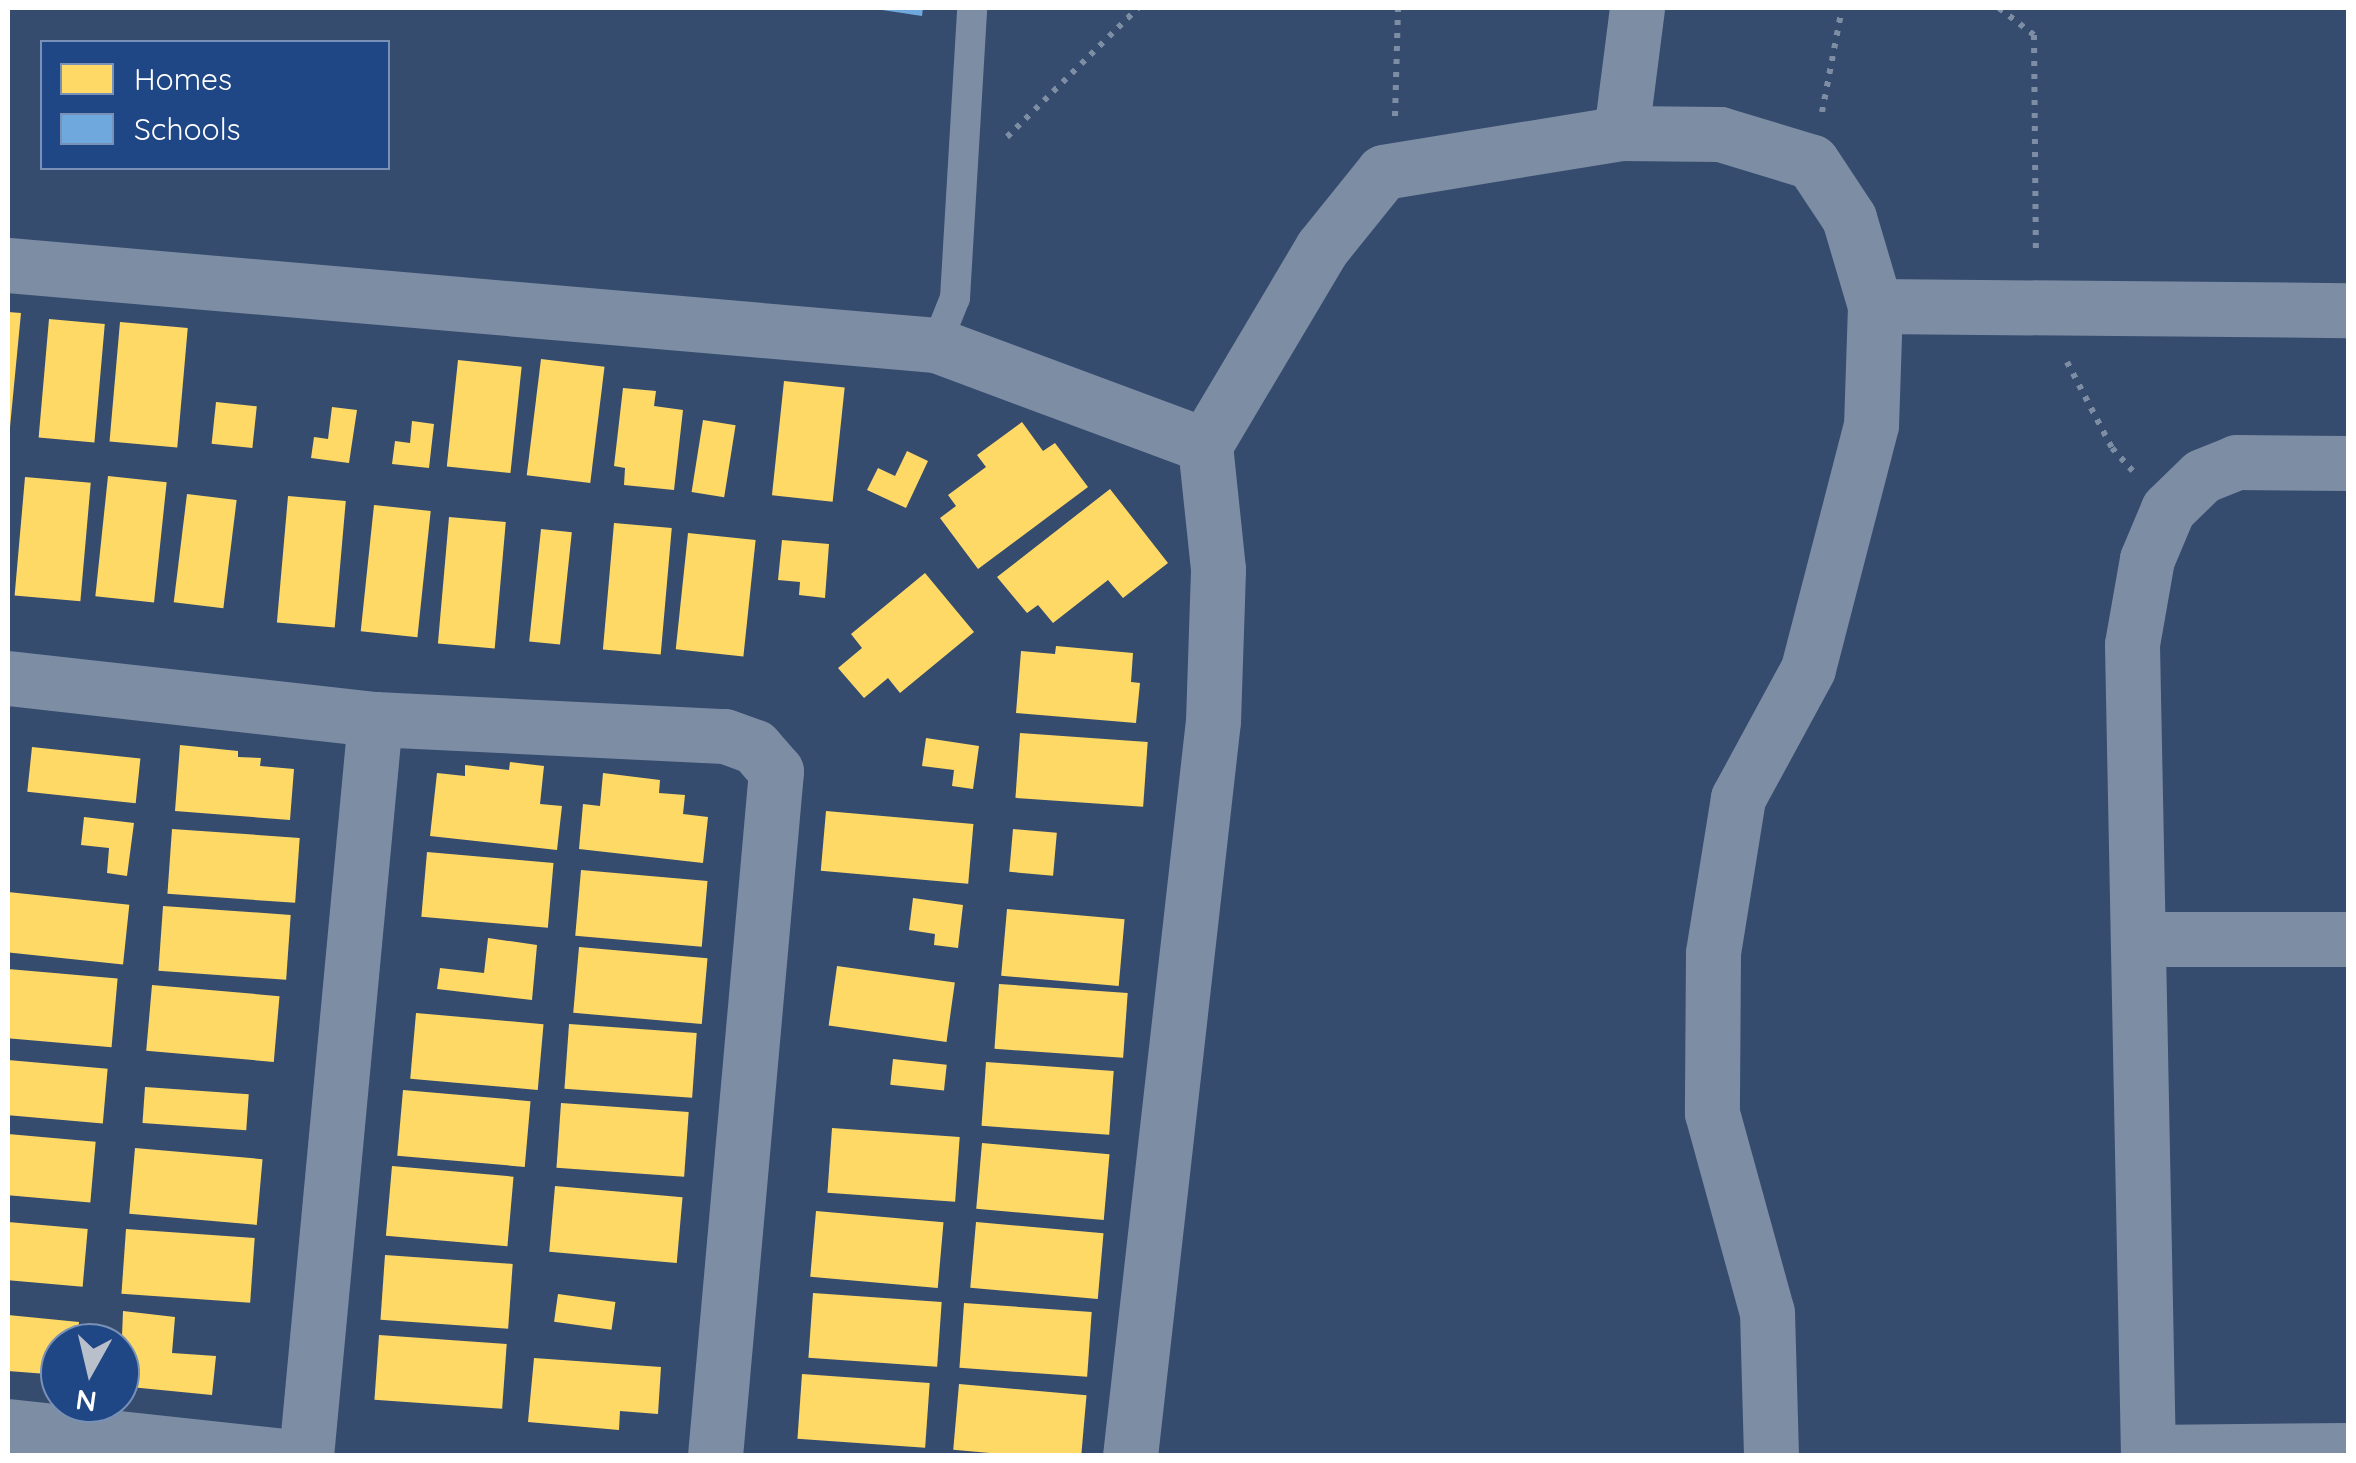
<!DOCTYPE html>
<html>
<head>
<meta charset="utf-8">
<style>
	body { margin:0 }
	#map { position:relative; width:2356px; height:1463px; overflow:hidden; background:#364c6e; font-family:Quicksand,sans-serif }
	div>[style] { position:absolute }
	.homes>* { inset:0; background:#ffd966; transform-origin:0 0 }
	.schools>* { inset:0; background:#6fa8dc }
	.path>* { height:6px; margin-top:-3px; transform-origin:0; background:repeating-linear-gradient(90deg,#7d8da4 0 5px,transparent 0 13px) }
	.lane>* { height:30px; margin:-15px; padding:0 15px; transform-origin:15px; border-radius:15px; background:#7d8da4 }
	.street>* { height:55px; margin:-27.5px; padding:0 27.5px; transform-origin:27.5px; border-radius:27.5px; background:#7d8da4 }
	span { translate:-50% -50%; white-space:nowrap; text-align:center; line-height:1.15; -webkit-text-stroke:10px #1f4785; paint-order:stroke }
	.frame { position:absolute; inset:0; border:10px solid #fff; pointer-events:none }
	.legend { position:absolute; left:40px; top:40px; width:350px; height:130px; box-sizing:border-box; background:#1f4785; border:2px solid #7991b6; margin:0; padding:12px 18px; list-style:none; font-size:30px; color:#fff }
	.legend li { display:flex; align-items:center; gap:20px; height:50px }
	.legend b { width:50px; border:2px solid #7991b6 }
	.north { position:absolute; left:40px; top:1323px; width:100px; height:100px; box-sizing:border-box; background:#1f4785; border:2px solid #7991b6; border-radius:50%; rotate:188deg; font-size:28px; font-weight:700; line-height:40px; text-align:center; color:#fff }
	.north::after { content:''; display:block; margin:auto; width:35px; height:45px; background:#b9c0cc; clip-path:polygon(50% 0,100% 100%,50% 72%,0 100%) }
</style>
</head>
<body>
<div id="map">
	<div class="homes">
		<div style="clip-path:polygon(8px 312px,21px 313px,10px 427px,8px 427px)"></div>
		<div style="left:49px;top:319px;width:56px;height:119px;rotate:5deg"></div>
		<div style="left:120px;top:322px;width:68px;height:120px;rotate:5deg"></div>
		<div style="left:541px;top:359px;width:64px;height:117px;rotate:7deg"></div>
		<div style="left:458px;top:360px;width:64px;height:107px;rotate:6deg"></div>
		<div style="left:784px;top:381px;width:61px;height:115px;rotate:6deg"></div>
		<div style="clip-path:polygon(623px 388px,656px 391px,654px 406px,683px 410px,674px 490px,624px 485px,625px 468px,614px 466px)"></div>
		<div style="left:216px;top:402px;width:41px;height:42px;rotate:6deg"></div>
		<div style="clip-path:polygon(332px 407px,357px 410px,349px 463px,311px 458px,314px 437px,328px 439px)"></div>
		<div style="left:703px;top:420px;width:33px;height:73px;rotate:9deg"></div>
		<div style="clip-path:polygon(412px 421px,434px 424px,429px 468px,392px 464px,395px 441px,410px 443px)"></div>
		<div style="clip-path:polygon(1022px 422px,1043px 451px,1055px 443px,1088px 487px,978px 569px,940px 518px,956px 506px,948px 495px,986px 467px,977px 455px)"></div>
		<div style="clip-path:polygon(907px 451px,928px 461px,906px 508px,867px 490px,878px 468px,895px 476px)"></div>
		<div style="left:108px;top:476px;width:59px;height:121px;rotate:6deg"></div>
		<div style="left:25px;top:477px;width:66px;height:119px;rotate:5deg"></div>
		<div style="clip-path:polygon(1110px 489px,1168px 563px,1123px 598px,1108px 580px,1053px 623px,1038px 605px,1027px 613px,997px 577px)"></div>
		<div style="left:187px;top:494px;width:50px;height:109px;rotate:7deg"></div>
		<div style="left:288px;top:496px;width:58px;height:127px;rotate:5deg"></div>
		<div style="left:374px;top:505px;width:57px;height:127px;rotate:6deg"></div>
		<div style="left:449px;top:517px;width:57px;height:127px;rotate:5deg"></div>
		<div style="left:614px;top:523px;width:58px;height:127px;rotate:5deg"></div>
		<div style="left:541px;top:529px;width:31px;height:113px;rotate:6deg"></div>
		<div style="left:688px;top:533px;width:68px;height:117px;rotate:6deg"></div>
		<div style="clip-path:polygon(782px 540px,829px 544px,825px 598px,799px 595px,800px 582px,778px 580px)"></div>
		<div style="clip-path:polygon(925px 573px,974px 632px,900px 693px,888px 678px,864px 698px,838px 668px,862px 648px,851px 634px)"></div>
		<div style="clip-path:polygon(1056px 646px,1133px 653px,1131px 682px,1140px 683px,1136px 723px,1016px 713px,1021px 651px,1055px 654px)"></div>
		<div style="left:1020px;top:733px;width:128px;height:65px;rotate:4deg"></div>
		<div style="clip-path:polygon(926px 738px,979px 746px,973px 789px,952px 786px,954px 770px,922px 766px)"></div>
		<div style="clip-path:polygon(180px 745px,238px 751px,238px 757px,261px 758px,260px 766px,294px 769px,290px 820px,175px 811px)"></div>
		<div style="left:32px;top:747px;width:109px;height:45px;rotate:6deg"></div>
		<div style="clip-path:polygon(510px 762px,544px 766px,540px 804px,562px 806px,557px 850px,430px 836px,437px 773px,465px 776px,465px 765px,509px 770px)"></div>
		<div style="clip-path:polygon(603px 773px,660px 780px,659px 793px,685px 795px,683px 814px,708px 817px,703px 863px,579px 849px,583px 804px,600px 806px)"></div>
		<div style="left:826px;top:811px;width:148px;height:60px;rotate:5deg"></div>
		<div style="clip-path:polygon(84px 817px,134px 823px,127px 876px,107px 873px,109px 848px,81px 845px)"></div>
		<div style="left:172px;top:829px;width:128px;height:65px;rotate:4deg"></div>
		<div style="left:1013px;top:829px;width:44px;height:43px;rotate:5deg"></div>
		<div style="left:427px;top:852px;width:127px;height:65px;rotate:5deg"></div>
		<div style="left:581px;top:870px;width:127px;height:66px;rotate:5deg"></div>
		<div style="left:8px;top:892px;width:122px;height:60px;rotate:6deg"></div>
		<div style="clip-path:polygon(913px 898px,963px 905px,958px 948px,934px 945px,935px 934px,909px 930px)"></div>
		<div style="left:163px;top:906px;width:128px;height:65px;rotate:4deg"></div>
		<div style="left:1007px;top:909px;width:118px;height:67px;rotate:5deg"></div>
		<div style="clip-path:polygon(488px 938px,537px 945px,532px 1000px,437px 989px,440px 968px,484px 973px)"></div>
		<div style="left:579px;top:947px;width:129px;height:66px;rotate:5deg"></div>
		<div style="left:837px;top:966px;width:119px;height:60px;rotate:8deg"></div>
		<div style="left:8px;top:969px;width:110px;height:69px;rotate:5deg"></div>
		<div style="left:999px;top:984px;width:129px;height:65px;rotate:4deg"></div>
		<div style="left:152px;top:985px;width:128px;height:66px;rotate:5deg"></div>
		<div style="left:416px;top:1013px;width:128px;height:66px;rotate:5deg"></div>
		<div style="left:569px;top:1024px;width:128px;height:65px;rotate:4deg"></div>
		<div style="left:893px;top:1059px;width:54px;height:26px;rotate:6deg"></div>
		<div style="left:8px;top:1060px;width:100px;height:55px;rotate:5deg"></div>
		<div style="left:986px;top:1062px;width:128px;height:64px;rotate:4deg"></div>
		<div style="left:145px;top:1087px;width:104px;height:36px;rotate:4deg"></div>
		<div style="left:403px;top:1090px;width:128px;height:66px;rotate:5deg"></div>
		<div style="left:561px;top:1103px;width:128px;height:65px;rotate:4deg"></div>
		<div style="left:832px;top:1128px;width:128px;height:65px;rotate:4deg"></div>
		<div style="left:8px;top:1134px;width:88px;height:61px;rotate:5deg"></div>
		<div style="left:982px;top:1143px;width:128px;height:66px;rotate:5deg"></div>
		<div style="left:135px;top:1148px;width:128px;height:66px;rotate:5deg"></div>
		<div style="left:392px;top:1166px;width:122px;height:70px;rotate:5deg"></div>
		<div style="left:555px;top:1186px;width:128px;height:66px;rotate:5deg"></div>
		<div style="left:816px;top:1211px;width:128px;height:66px;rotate:5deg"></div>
		<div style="left:8px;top:1222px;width:80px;height:58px;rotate:5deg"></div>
		<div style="left:976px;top:1222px;width:128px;height:66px;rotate:5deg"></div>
		<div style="left:126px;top:1229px;width:129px;height:65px;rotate:4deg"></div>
		<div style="left:385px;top:1255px;width:128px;height:65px;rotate:4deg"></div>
		<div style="left:813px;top:1293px;width:129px;height:65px;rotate:4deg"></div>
		<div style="left:558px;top:1294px;width:58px;height:28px;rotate:8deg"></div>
		<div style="left:964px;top:1303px;width:128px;height:65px;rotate:4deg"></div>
		<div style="clip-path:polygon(123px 1311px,175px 1317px,172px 1353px,216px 1356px,212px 1395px,120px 1386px)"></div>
		<div style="clip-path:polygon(8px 1315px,79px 1322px,77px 1343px,60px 1343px,60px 1375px,8px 1371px)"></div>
		<div style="left:379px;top:1335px;width:128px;height:65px;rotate:4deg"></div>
		<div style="clip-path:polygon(534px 1358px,661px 1367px,658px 1414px,620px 1411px,619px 1430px,528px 1422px)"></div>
		<div style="left:802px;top:1374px;width:128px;height:65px;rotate:4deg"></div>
		<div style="left:959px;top:1384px;width:128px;height:66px;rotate:5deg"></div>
	</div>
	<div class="schools">
		<div style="clip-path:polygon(869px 8px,923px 8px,922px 16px)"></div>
	</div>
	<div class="path">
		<div style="left:1999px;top:8px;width:44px;rotate:37.6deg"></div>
		<div style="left:2034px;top:35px;width:218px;rotate:89.5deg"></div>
		<div style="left:1822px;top:112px;width:106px;rotate:-79.1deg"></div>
		<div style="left:1395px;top:116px;width:108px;rotate:-88.4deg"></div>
		<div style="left:1007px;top:137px;width:184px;rotate:-44.6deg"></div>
		<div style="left:2067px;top:362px;width:97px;rotate:62.4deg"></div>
		<div style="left:2112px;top:448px;width:31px;rotate:48deg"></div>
	</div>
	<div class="lane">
		<div style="left:936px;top:345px;width:51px;rotate:-68deg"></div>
		<div style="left:955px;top:298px;width:290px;rotate:-86.6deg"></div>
	</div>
	<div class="street">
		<div style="left:1621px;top:133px;width:126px;rotate:-82.7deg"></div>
		<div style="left:8px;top:265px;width:931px;rotate:4.93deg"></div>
		<div style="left:936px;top:345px;width:287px;rotate:20.4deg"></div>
		<div style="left:1875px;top:306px;width:473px;rotate:0.5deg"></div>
		<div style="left:8px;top:678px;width:369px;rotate:6.4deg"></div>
		<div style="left:375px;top:719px;width:350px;rotate:2.8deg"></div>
		<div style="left:725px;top:736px;width:32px;rotate:20deg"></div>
		<div style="left:755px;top:747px;width:32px;rotate:49deg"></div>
		<div style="left:776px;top:771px;width:688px;rotate:95.09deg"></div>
		<div style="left:2142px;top:939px;width:206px"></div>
		<div style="left:8px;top:1426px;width:279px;rotate:6.2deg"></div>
		<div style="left:2148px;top:1452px;width:200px;rotate:-0.6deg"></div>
		<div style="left:306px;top:1456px;width:740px;rotate:-84.65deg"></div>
		<div style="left:1130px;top:1456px;width:740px;rotate:-83.56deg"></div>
		<div style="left:1213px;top:721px;width:152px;rotate:-88.1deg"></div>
		<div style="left:1218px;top:569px;width:125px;rotate:-96deg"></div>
		<div style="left:1205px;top:445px;width:229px;rotate:-59.3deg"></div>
		<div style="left:1322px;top:248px;width:97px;rotate:-51.2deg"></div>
		<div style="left:1383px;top:172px;width:241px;rotate:-9.3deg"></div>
		<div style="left:1621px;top:133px;width:99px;rotate:0.6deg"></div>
		<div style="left:1720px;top:134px;width:96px;rotate:16.9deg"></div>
		<div style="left:1812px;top:162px;width:67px;rotate:56.5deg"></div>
		<div style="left:1849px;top:218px;width:92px;rotate:73.5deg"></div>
		<div style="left:1875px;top:306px;width:119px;rotate:91.9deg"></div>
		<div style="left:1871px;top:425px;width:252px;rotate:104.5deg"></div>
		<div style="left:1808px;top:669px;width:147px;rotate:118.5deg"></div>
		<div style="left:1738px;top:798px;width:157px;rotate:99.2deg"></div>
		<div style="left:1713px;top:953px;width:160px;rotate:90.4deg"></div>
		<div style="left:1712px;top:1113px;width:206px;rotate:74.6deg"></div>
		<div style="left:1767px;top:1312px;width:144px;rotate:88.4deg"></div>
		<div style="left:2148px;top:1456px;width:812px;rotate:-91.13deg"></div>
		<div style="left:2132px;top:644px;width:86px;rotate:-80deg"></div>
		<div style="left:2147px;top:559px;width:54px;rotate:-67.2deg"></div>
		<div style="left:2168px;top:509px;width:47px;rotate:-44.1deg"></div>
		<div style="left:2202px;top:476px;width:37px;rotate:-22deg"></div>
		<div style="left:2236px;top:462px;width:112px;rotate:0.5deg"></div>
	</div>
	<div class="frame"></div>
	<ul class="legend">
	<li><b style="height:28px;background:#ffd966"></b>Homes</li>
	<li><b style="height:28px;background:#6fa8dc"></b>Schools</li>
	</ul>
	<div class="north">N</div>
</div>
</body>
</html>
